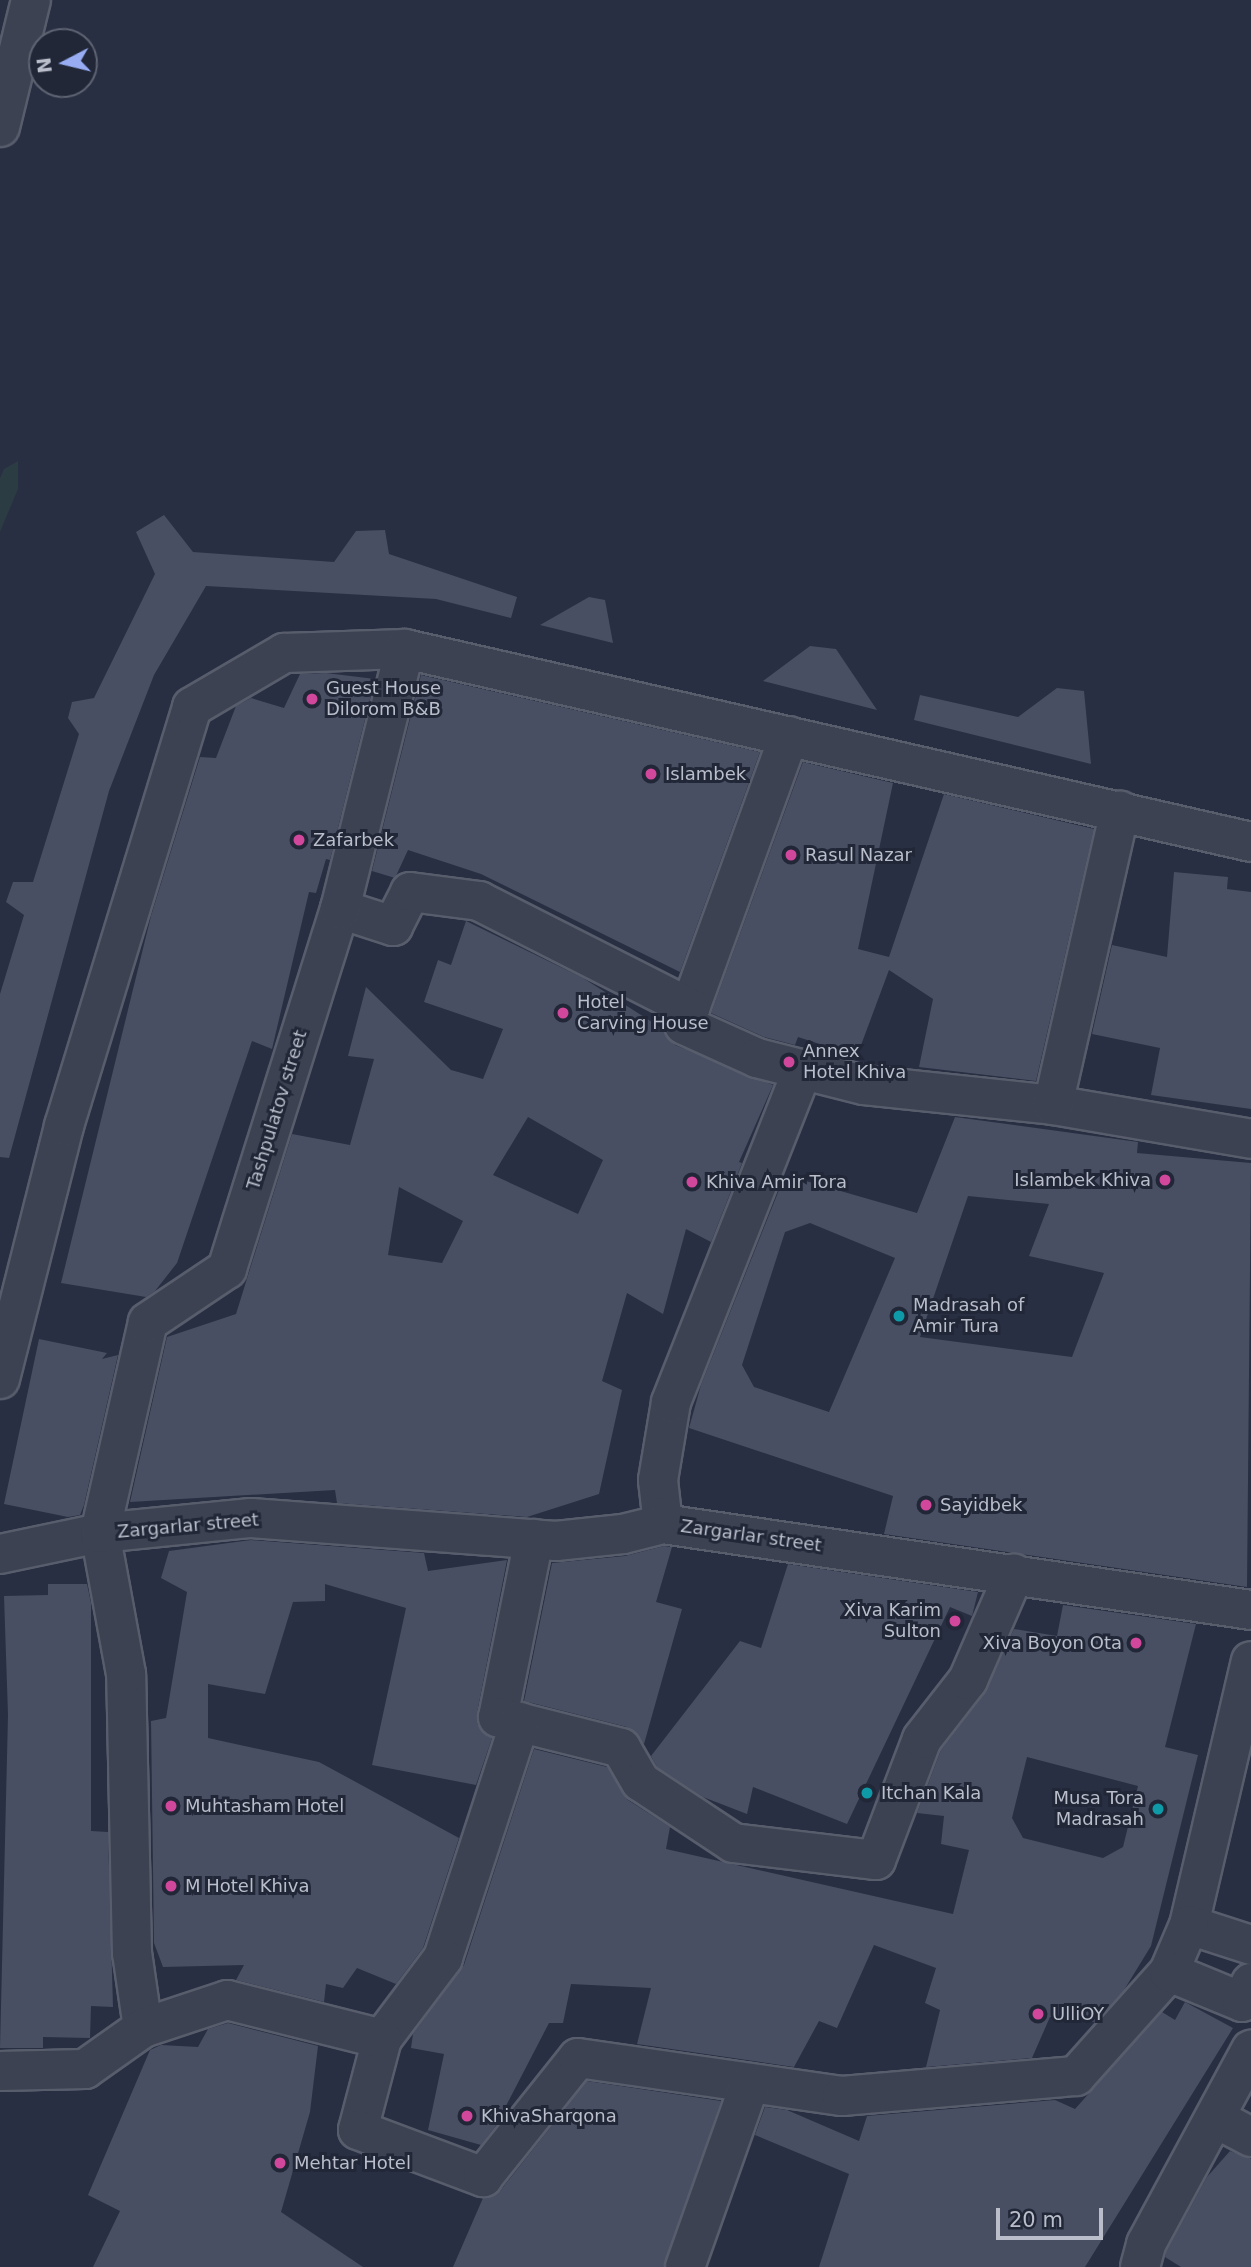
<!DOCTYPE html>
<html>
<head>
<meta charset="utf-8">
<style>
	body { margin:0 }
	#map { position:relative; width:1251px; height:2267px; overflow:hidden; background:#292f42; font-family:"DejaVu Sans",sans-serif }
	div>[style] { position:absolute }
	.green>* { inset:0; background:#2b3c43 }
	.building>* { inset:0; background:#484f63 }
	.roads { filter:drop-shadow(2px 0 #585d6c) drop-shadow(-2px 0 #585d6c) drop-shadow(0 2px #585d6c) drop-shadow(0 -2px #585d6c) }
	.minor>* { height:38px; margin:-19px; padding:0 19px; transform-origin:19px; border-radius:19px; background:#3d4252 }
	.dots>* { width:19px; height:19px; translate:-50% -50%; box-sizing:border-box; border:4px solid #212737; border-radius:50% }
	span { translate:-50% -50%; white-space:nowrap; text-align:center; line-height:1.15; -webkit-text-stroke:6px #212737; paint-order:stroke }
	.poi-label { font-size:18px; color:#babecb }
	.left { translate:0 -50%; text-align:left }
	.right { translate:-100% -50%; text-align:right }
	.street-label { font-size:18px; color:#babecb }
	.north { position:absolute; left:28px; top:28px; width:70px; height:70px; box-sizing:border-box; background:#212737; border:2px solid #5e6372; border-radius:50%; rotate:263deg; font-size:19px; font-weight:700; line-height:28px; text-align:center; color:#babecb }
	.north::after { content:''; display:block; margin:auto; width:24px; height:32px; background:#97acf3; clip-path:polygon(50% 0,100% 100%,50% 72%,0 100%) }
	.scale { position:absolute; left:996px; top:2208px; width:107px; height:32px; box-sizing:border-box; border:4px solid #babecb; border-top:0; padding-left:9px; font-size:21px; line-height:24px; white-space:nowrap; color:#babecb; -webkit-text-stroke:5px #212737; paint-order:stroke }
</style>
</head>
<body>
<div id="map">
	<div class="green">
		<div style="clip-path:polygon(18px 461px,18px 489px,0 532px,0 478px,4px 469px)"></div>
	</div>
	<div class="building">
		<div style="clip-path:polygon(164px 515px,193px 552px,334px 562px,356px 531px,385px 530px,389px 554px,517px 597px,511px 618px,436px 599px,206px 586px,154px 675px,109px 791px,9px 1158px,0 1157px,0 994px,24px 915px,6px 902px,13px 882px,33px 882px,79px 734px,68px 718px,72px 702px,94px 698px,155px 574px,136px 532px)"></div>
		<div style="clip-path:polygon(589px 597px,605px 600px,613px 643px,540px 625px)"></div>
		<div style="clip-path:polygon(810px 646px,836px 649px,877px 710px,763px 681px)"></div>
		<div style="clip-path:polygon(326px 673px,375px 679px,330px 860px,326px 859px,316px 893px,309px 892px,272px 1049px,252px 1041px,177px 1263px,155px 1291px,146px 1297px,61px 1283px,151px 916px,200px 757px,216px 758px,236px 706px,251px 698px,284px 708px,300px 674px)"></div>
		<div style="clip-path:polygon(421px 675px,760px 752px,680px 972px,481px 874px,408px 850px,395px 878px,372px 871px)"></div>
		<div style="clip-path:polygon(1057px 688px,1084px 691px,1091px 764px,914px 720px,920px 695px,1018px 717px)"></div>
		<div style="clip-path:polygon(803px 762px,893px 783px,858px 949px,889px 957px,944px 794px,1094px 829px,1036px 1081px,919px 1067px,933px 999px,889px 970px,857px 1056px,798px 1037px,795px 1045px,764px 1037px,711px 1013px)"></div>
		<div style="clip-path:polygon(1174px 872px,1228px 877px,1227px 889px,1251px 892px,1251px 1109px,1151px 1095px,1160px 1048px,1092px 1034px,1112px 945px,1167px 957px)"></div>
		<div style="clip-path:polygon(evenodd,466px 921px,583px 978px,663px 1029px,675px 1045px,773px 1085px,739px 1162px,742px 1163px,711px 1242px,686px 1229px,663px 1314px,627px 1293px,602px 1381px,622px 1390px,599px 1494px,527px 1517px,337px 1503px,335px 1490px,130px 1502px,167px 1337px,236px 1314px,292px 1134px,350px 1145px,374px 1059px,348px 1056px,366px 987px,451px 1070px,483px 1079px,503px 1029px,424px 1002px,438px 960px,451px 965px,466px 921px,528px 1117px,603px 1160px,578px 1214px,493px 1175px,528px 1117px,466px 921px,399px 1187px,463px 1221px,442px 1263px,388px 1255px,399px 1187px)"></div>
		<div style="clip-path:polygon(evenodd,955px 1117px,1138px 1142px,1137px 1153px,1251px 1163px,1247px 1587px,884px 1534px,893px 1496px,689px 1428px,701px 1385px,785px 1175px,917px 1213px,955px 1117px,968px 1196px,1049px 1204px,1029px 1256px,1104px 1273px,1072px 1357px,920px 1337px,968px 1196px,955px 1117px,810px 1223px,895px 1258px,829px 1412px,754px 1387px,742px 1365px,785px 1232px,810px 1223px)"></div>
		<div style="clip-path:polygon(39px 1339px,107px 1353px,102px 1359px,118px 1355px,84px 1505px,80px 1515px,68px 1517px,4px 1504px)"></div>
		<div style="clip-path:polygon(251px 1540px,424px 1553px,428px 1571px,507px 1560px,477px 1713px,477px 1724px,492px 1738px,476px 1785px,372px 1765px,406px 1608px,325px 1584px,325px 1601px,293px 1602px,265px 1694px,208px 1684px,208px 1738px,319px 1762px,459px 1838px,423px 1948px,396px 1984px,357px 1968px,343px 1988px,326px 1984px,324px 2002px,236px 1980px,244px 1965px,163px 1967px,154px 1943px,151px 1721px,166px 1718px,187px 1592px,161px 1578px,169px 1551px)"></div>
		<div style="clip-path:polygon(664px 1546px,672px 1547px,656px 1602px,682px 1609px,644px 1744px,627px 1727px,524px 1701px,552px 1563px,625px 1556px)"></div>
		<div style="clip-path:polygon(788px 1564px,978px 1592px,972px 1616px,950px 1607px,847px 1824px,753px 1787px,747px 1814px,703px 1797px,657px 1767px,651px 1756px,740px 1641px,761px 1648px)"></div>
		<div style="clip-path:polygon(48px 1584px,87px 1584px,91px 1603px,91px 1831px,108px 1832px,113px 2007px,91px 2006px,90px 2038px,43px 2037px,43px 2048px,0 2048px,8px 1715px,4px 1596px,48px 1595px)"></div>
		<div style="clip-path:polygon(evenodd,1063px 1605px,1196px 1624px,1165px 1747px,1198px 1755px,1151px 1946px,1124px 1990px,1095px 2022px,1050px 2017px,1032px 2058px,926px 2067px,940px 2010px,925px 2003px,936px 1968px,874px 1945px,837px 2028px,819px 2021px,794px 2067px,637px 2044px,651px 1988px,571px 1984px,563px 2023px,549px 2023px,495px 2127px,481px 2145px,428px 2130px,444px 2054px,411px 2048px,413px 2034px,464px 1965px,534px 1749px,607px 1767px,628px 1800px,670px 1827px,666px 1849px,953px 1914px,969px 1850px,941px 1844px,944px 1816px,917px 1813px,941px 1750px,985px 1693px,1014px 1629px,1057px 1636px,1063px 1605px,1027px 1757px,1138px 1786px,1123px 1847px,1103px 1858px,1023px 1838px,1012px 1818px,1027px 1757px)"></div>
		<div style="clip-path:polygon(1185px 2002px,1233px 2028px,1085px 2267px,819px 2267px,849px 2174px,755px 2135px,765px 2107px,787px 2110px,859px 2141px,867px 2116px,1055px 2100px,1075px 2109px,1162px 2012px,1175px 2020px)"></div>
		<div style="clip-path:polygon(228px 2023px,318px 2046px,310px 2112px,281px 2212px,363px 2267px,93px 2267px,120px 2211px,88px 2195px,150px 2050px,161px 2045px,198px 2047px,208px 2029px)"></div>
		<div style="clip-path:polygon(587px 2081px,721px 2101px,664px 2267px,453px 2267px,483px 2198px,500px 2191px)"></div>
		<div style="clip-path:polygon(1230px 2151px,1251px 2159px,1251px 2267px,1181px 2267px,1165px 2257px,1166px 2252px,1207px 2177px)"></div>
	</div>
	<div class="roads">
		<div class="minor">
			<div style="left:0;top:127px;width:131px;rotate:-76.3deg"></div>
			<div style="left:789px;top:736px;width:307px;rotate:110deg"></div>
			<div style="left:684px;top:1025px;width:80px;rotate:24.3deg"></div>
			<div style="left:757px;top:1058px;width:110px;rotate:14.2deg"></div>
			<div style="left:864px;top:1085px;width:190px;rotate:6deg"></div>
			<div style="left:1053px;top:1105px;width:201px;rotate:9.7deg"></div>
			<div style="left:340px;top:909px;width:56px;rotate:17.8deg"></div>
			<div style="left:393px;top:926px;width:38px;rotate:-63deg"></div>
			<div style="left:410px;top:892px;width:70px;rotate:7.4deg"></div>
			<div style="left:479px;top:901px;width:237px;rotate:26.9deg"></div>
			<div style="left:1053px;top:1105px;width:302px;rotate:-77.2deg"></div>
			<div style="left:0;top:1379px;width:261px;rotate:-75.8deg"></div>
			<div style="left:64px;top:1126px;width:438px;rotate:-73deg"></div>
			<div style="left:192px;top:707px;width:107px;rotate:-30.4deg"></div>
			<div style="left:284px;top:653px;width:121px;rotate:-1.9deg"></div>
			<div style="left:405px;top:649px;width:868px;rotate:12.85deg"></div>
			<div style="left:663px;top:1524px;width:44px;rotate:-96.5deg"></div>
			<div style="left:658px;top:1480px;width:79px;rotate:-80.5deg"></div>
			<div style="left:671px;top:1402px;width:358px;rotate:-68.4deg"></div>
			<div style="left:534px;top:1539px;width:182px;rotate:101.4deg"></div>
			<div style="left:498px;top:1717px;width:127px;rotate:14.1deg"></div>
			<div style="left:621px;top:1748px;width:39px;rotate:60deg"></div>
			<div style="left:641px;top:1782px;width:110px;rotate:33.5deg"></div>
			<div style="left:733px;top:1843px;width:144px;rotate:6.8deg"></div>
			<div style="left:876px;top:1860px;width:129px;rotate:-69.2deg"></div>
			<div style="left:922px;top:1739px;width:75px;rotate:-52.1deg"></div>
			<div style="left:968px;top:1680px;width:116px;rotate:-66.5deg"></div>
			<div style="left:0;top:1554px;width:102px;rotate:-11.9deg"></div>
			<div style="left:100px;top:1533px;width:152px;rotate:-5.7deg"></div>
			<div style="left:251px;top:1518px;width:306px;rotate:4.3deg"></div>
			<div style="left:556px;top:1541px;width:67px;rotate:-6deg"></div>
			<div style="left:623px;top:1534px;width:41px;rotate:-14deg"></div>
			<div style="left:663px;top:1524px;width:594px;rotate:8.32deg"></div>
			<div style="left:520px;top:1722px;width:248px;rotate:108.1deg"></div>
			<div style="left:443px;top:1958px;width:101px;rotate:127deg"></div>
			<div style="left:382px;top:2039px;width:94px;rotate:104.8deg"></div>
			<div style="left:358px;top:2130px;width:134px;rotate:20.6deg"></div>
			<div style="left:483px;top:2177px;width:152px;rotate:-51.4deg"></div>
			<div style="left:578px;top:2058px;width:267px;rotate:8.2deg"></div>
			<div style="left:842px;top:2096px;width:235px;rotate:-4.9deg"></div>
			<div style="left:1076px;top:2076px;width:140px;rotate:-48.2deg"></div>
			<div style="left:1189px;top:1925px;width:271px;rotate:-76.8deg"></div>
			<div style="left:1251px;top:1945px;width:65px;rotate:-162.1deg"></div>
			<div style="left:1189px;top:1925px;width:51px;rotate:113.1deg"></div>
			<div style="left:1169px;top:1972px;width:79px;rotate:22.3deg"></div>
			<div style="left:1242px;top:2002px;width:21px;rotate:-65deg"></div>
			<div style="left:143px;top:2028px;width:76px;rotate:-98.3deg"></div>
			<div style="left:132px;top:1953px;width:279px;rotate:-91.2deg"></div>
			<div style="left:126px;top:1674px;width:143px;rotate:-100.4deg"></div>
			<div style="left:100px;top:1533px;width:216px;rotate:-77.2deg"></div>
			<div style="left:148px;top:1322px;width:95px;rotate:-33.9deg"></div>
			<div style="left:227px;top:1269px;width:377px;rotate:-72.6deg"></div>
			<div style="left:340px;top:909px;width:268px;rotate:-76deg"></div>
			<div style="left:0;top:2071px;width:85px;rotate:-1.3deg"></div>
			<div style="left:85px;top:2069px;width:71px;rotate:-35.3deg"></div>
			<div style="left:143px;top:2028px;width:89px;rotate:-18.4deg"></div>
			<div style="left:227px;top:2000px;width:160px;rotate:14.1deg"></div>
			<div style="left:1215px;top:2118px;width:41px;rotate:27.8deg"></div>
			<div style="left:685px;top:2267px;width:195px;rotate:-70.5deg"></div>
			<div style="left:1140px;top:2267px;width:24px;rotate:-75deg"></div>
			<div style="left:1146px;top:2244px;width:221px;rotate:-61.6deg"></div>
		</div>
	</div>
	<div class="dots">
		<div style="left:312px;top:699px;background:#d1479c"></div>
		<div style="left:651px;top:774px;background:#d1479c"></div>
		<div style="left:299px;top:840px;background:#d1479c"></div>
		<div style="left:791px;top:855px;background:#d1479c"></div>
		<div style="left:563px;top:1013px;background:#d1479c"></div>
		<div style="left:789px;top:1062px;background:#d1479c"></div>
		<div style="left:1165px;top:1180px;background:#d1479c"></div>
		<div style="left:692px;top:1182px;background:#d1479c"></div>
		<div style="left:899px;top:1316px;background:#0f9aa8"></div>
		<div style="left:926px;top:1505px;background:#d1479c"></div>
		<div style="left:955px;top:1621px;background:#d1479c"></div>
		<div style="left:1136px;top:1643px;background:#d1479c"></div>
		<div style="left:867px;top:1793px;background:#0f9aa8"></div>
		<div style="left:171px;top:1806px;background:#d1479c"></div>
		<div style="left:1158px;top:1809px;background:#0f9aa8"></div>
		<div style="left:171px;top:1886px;background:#d1479c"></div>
		<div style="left:1038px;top:2014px;background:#d1479c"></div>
		<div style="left:467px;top:2116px;background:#d1479c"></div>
		<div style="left:280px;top:2163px;background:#d1479c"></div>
	</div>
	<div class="poi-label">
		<span class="left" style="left:326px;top:699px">Guest House<br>Dilorom B&amp;B</span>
		<span class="left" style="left:665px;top:774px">Islambek</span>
		<span class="left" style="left:313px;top:840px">Zafarbek</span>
		<span class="left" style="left:805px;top:855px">Rasul Nazar</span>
		<span class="left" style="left:577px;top:1013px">Hotel<br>Carving House</span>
		<span class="left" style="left:803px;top:1062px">Annex<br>Hotel Khiva</span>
		<span class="right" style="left:1151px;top:1180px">Islambek Khiva</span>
		<span class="left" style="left:706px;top:1182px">Khiva Amir Tora</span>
		<span class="left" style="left:913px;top:1316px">Madrasah of<br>Amir Tura</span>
		<span class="left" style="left:940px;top:1505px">Sayidbek</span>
		<span class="right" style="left:941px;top:1621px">Xiva Karim<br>Sulton</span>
		<span class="right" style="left:1122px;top:1643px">Xiva Boyon Ota</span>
		<span class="left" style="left:881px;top:1793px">Itchan Kala</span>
		<span class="right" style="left:1144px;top:1809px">Musa Tora<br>Madrasah</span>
		<span class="left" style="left:185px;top:1806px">Muhtasham Hotel</span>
		<span class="left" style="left:185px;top:1886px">M Hotel Khiva</span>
		<span class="left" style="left:1052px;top:2014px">UlliOY</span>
		<span class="left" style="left:481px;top:2116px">KhivaSharqona</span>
		<span class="left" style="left:294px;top:2163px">Mehtar Hotel</span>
	</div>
	<div class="street-label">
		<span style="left:277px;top:1110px;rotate:-73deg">Tashpulatov street</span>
		<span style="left:188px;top:1526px;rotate:-5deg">Zargarlar street</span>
		<span style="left:751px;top:1536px;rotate:8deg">Zargarlar street</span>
	</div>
	<div class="north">N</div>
	<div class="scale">20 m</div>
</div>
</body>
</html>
